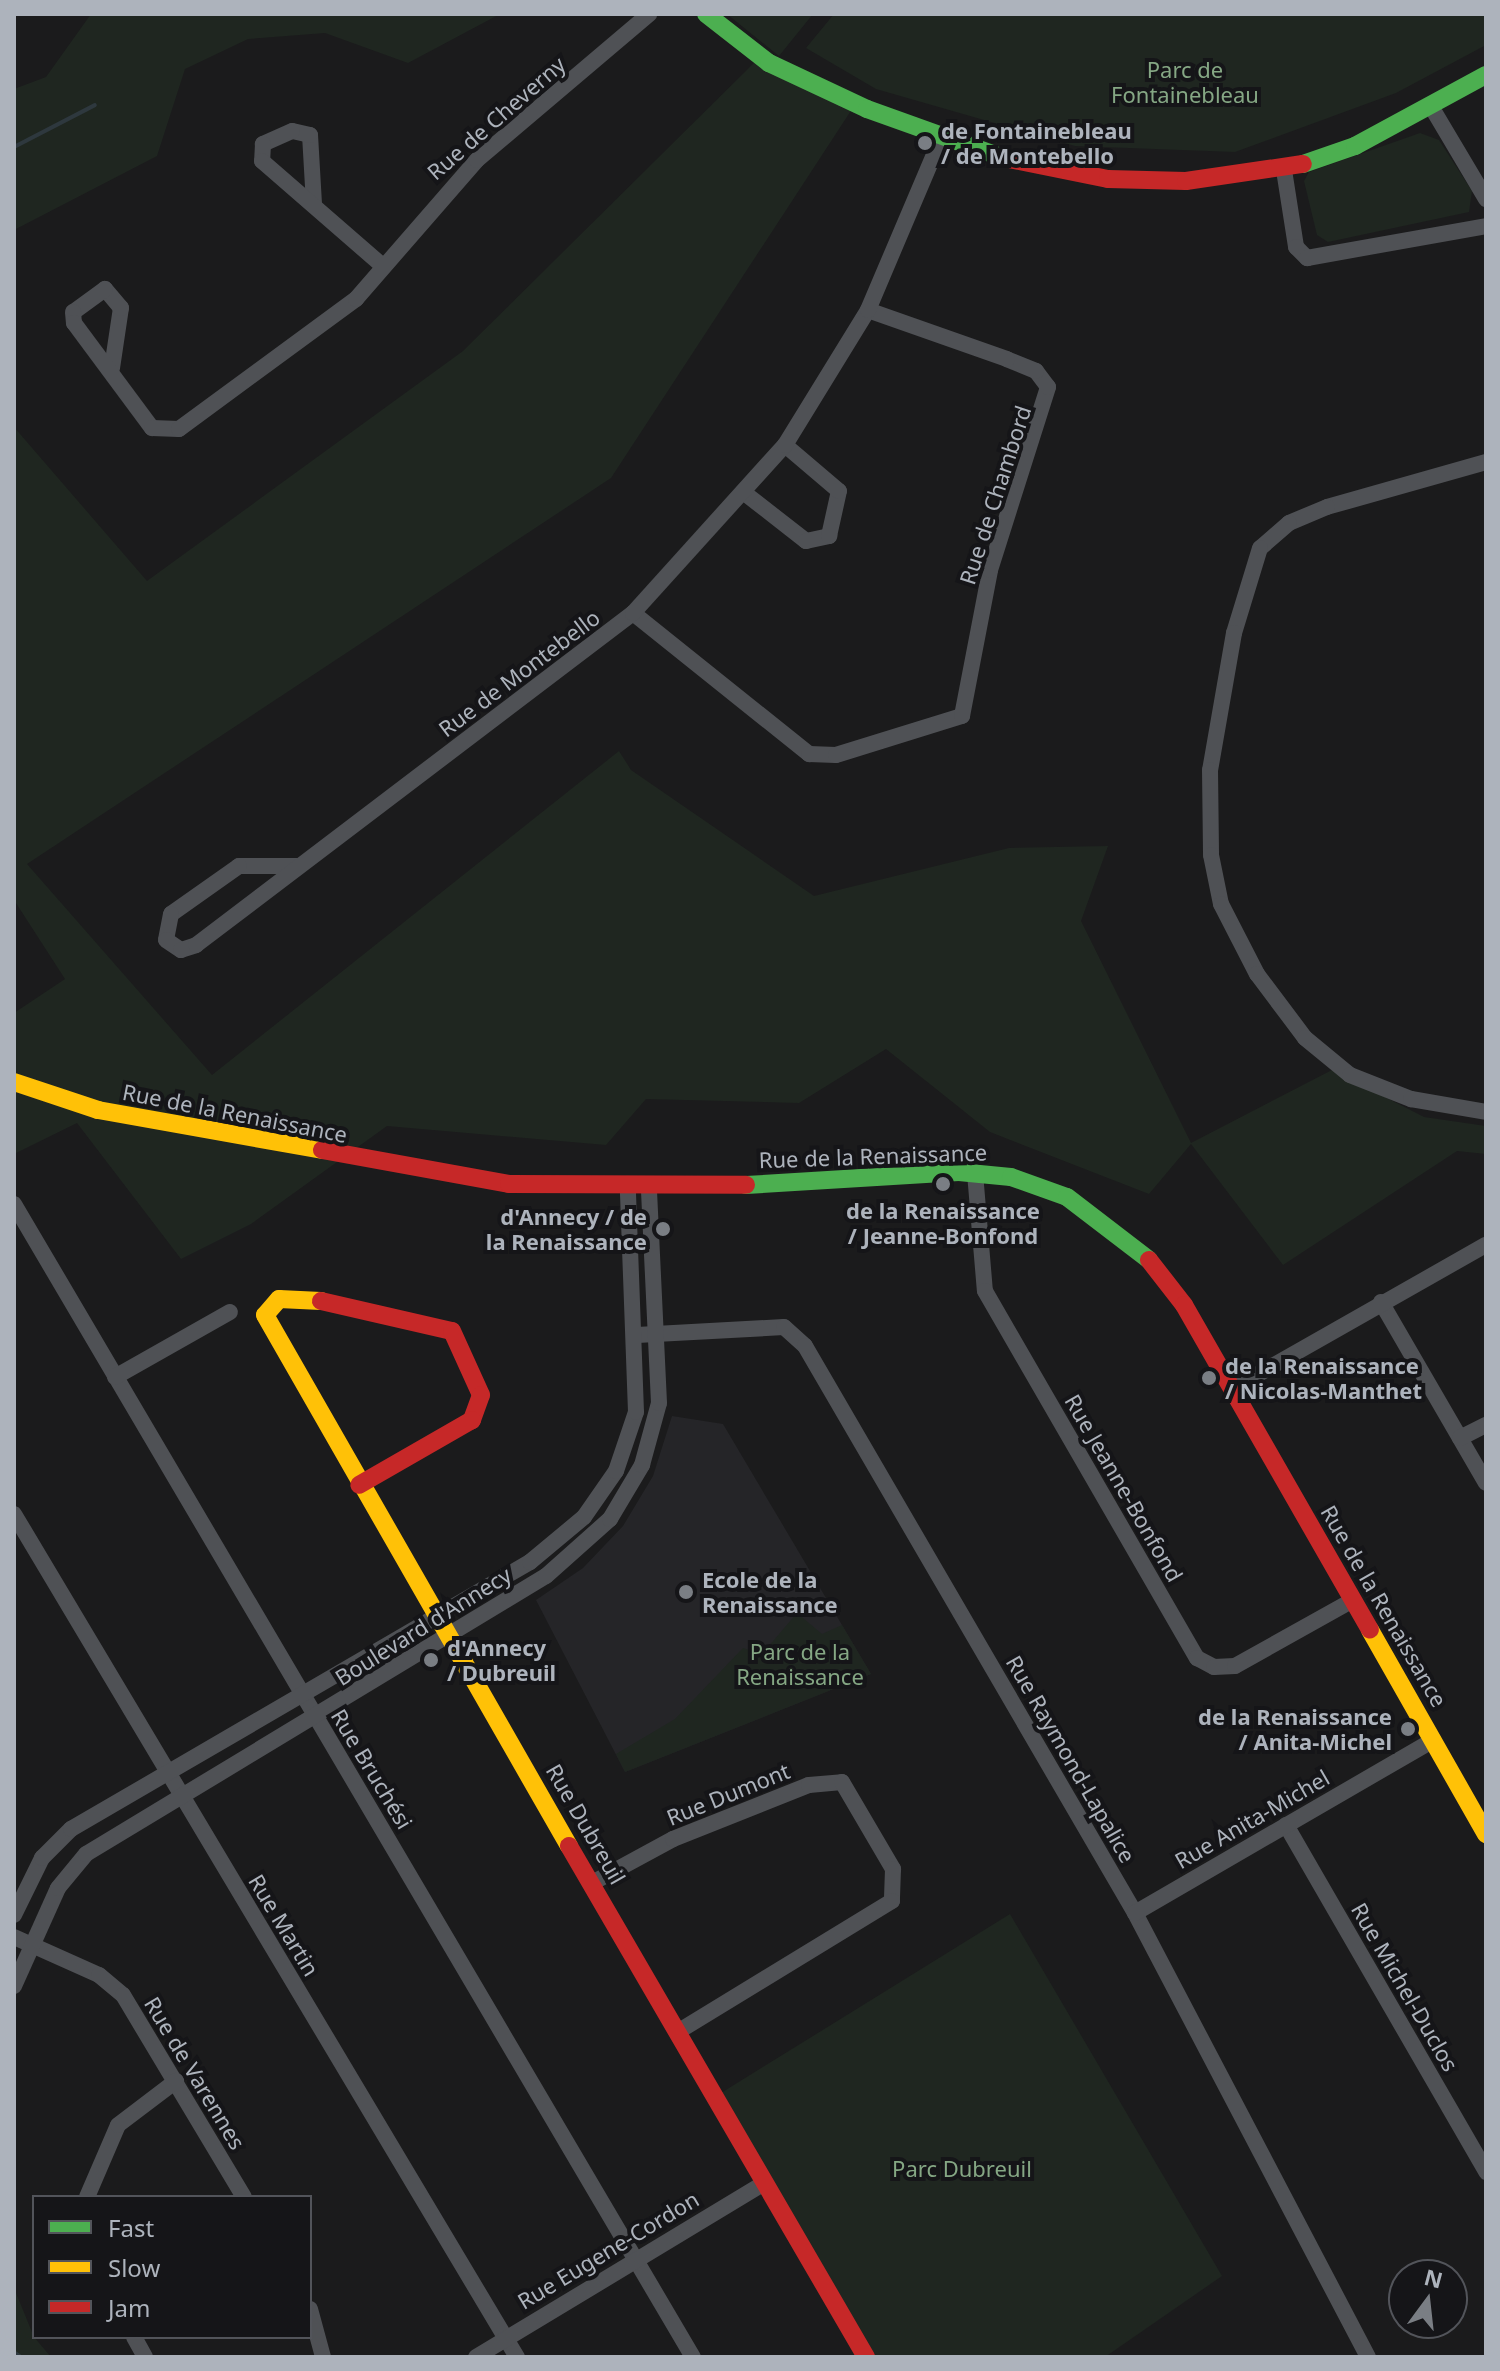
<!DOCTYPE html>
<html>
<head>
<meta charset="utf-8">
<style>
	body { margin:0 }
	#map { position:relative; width:1500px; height:2371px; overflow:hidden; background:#1b1b1c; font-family:"Noto Sans",sans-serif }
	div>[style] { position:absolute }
	.built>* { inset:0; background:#252528 }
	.green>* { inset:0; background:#1f2620 }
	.stream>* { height:4px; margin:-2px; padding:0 2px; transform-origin:2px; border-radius:2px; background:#2e383e }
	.street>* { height:16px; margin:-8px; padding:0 8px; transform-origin:8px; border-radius:8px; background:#4f5155 }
	.fast>* { height:18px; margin:-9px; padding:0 9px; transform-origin:9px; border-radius:9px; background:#4caf50 }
	.slow>* { height:18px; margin:-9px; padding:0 9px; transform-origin:9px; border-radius:9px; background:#ffc107 }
	.jam>* { height:18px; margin:-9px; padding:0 9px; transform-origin:9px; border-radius:9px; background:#c62828 }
	.dots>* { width:22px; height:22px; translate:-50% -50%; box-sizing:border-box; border:4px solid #151518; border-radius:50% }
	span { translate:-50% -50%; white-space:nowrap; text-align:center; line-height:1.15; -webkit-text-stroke:8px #151518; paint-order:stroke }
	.park-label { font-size:22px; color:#85a784 }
	.street-label { font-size:22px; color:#adb3bc }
	.poi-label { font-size:22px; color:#adb3bc; font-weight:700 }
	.left { translate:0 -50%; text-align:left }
	.right { translate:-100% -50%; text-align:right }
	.frame { position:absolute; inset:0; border:16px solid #adb3bc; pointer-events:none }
	.legend { position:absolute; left:32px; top:2195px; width:280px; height:144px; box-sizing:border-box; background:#151518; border:2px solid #52545a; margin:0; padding:10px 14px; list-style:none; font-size:24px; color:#adb3bc }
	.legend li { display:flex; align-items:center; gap:16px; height:40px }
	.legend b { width:40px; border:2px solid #52545a }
	.north { position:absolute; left:1388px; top:2259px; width:80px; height:80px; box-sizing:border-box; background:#151518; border:2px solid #52545a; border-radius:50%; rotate:15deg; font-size:22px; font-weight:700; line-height:32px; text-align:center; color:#adb3bc }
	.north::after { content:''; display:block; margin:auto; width:28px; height:36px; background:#7a7e84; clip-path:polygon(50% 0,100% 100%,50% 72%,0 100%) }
</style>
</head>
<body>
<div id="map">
	<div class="built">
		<div style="clip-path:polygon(672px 1416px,723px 1424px,871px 1674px,625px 1772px,536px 1600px,583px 1568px,623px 1526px,653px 1476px)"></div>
	</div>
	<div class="green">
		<div style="clip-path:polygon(91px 14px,500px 14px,408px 63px,325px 33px,248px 39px,185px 69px,157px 156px,14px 230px,14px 89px,46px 77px)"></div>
		<div style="clip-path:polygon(727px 14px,813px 14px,779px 56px)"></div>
		<div style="clip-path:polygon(834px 14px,1486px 14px,1486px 45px,1396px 93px,1235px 152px,1075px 146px,876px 89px,806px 48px)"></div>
		<div style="clip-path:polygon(762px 55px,856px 103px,611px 478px,27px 864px,212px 1075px,619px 751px,631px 770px,814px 896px,1009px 848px,1108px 846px,1081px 921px,1191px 1143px,1332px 1070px,1424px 1117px,1486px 1126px,1486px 1154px,1457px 1151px,1283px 1265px,1191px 1144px,1149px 1194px,990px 1132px,886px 1049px,799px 1103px,646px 1099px,606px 1145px,387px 1126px,251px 1224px,181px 1259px,77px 1123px,14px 1154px,14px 1013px,65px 979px,14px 900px,14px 427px,147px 581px,463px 351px)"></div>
		<div style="clip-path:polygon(1420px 133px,1439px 140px,1472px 191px,1469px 212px,1328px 242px,1317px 235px,1304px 181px,1309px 172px)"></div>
		<div style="clip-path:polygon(797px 1613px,822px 1634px,842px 1625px,871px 1674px,625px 1772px,616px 1754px,675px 1719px,743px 1648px,762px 1654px)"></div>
		<div style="clip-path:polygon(1010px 1914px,1222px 2276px,1105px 2357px,875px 2357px,721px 2093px)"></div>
		<div style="clip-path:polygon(14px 2288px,34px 2337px,51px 2357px,14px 2357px)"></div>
	</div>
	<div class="stream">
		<div style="left:14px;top:147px;width:91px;rotate:-27.4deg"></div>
		<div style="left:14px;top:2352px;width:9px;rotate:36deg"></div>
	</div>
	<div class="street">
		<div style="left:1432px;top:108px;width:106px;rotate:59.3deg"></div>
		<div style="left:1284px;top:170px;width:78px;rotate:81.1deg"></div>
		<div style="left:1296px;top:247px;width:16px;rotate:45deg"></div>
		<div style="left:1307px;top:258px;width:182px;rotate:-10.1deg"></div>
		<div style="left:314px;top:204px;width:69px;rotate:-93.3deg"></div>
		<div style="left:310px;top:135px;width:18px;rotate:-167deg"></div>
		<div style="left:292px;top:131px;width:32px;rotate:156deg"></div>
		<div style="left:263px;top:144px;width:17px;rotate:93deg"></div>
		<div style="left:262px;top:161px;width:160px;rotate:41deg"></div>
		<div style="left:112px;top:368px;width:61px;rotate:-81.5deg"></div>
		<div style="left:121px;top:308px;width:25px;rotate:-130deg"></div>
		<div style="left:105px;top:289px;width:39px;rotate:144deg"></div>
		<div style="left:73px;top:312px;width:11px;rotate:85deg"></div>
		<div style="left:74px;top:323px;width:131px;rotate:53.4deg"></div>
		<div style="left:152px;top:428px;width:27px;rotate:2deg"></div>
		<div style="left:179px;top:429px;width:220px;rotate:-36.3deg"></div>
		<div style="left:356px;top:299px;width:184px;rotate:-49deg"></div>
		<div style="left:477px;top:160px;width:226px;rotate:-40.3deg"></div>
		<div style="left:1486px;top:462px;width:165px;rotate:164.2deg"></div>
		<div style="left:1327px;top:507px;width:41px;rotate:157.2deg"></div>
		<div style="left:1289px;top:523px;width:38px;rotate:139deg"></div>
		<div style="left:1260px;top:548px;width:89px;rotate:107deg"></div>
		<div style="left:1234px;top:633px;width:139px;rotate:99.9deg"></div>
		<div style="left:1210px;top:770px;width:85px;rotate:89.3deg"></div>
		<div style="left:1211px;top:855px;width:50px;rotate:78.5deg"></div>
		<div style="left:1221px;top:904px;width:79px;rotate:62.8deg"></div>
		<div style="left:1257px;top:974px;width:80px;rotate:53.1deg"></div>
		<div style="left:1305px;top:1038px;width:58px;rotate:39.4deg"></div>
		<div style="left:1350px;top:1075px;width:66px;rotate:21.5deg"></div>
		<div style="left:1411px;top:1099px;width:76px;rotate:9.8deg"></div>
		<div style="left:747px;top:495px;width:75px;rotate:37.9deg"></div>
		<div style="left:806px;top:541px;width:24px;rotate:-12deg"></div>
		<div style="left:829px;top:536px;width:46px;rotate:-77.5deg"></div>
		<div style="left:839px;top:491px;width:71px;rotate:-139.6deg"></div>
		<div style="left:633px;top:613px;width:226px;rotate:38.7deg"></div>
		<div style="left:809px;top:754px;width:27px;rotate:2deg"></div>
		<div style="left:836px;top:755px;width:132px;rotate:-17.2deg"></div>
		<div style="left:962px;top:716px;width:149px;rotate:-79.1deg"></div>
		<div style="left:990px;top:570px;width:192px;rotate:-72.4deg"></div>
		<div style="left:1048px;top:387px;width:20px;rotate:-127deg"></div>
		<div style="left:1036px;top:371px;width:31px;rotate:-158deg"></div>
		<div style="left:1007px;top:359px;width:147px;rotate:-160.6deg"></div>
		<div style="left:299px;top:866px;width:60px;rotate:180deg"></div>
		<div style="left:239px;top:866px;width:83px;rotate:144.8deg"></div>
		<div style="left:171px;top:914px;width:26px;rotate:101deg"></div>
		<div style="left:166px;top:940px;width:18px;rotate:34deg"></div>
		<div style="left:181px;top:950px;width:16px;rotate:-18deg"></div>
		<div style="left:196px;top:945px;width:549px;rotate:-37.22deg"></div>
		<div style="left:633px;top:613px;width:227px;rotate:-47.9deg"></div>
		<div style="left:785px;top:445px;width:158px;rotate:-58.4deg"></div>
		<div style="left:868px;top:310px;width:189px;rotate:-67deg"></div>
		<div style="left:975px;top:1173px;width:118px;rotate:85.2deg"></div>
		<div style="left:985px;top:1291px;width:424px;rotate:60deg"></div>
		<div style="left:1197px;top:1658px;width:19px;rotate:28deg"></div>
		<div style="left:1214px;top:1667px;width:21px;rotate:-3deg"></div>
		<div style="left:1235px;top:1666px;width:135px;rotate:-29.2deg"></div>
		<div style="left:14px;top:1204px;width:1338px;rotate:59.51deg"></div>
		<div style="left:1381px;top:1302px;width:209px;rotate:59.9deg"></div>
		<div style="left:637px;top:1335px;width:147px;rotate:-3.1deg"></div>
		<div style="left:784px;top:1327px;width:28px;rotate:42deg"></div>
		<div style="left:805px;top:1346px;width:656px;rotate:59.8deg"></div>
		<div style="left:1135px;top:1913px;width:501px;rotate:62.31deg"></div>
		<div style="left:115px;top:1377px;width:132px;rotate:-29.5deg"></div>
		<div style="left:1232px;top:1389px;width:292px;rotate:-29.6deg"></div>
		<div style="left:1460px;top:1438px;width:29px;rotate:-27deg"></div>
		<div style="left:14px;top:1514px;width:982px;rotate:59.18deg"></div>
		<div style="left:1286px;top:1825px;width:401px;rotate:60deg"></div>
		<div style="left:592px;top:1883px;width:92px;rotate:-28.5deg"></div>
		<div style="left:673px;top:1839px;width:146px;rotate:-21.7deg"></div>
		<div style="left:809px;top:1785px;width:33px;rotate:-5deg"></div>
		<div style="left:842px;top:1782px;width:101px;rotate:59.6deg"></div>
		<div style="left:893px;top:1869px;width:32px;rotate:92deg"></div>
		<div style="left:892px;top:1901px;width:252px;rotate:148.6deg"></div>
		<div style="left:1135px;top:1913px;width:345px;rotate:-30.1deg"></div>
		<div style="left:14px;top:1915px;width:64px;rotate:-63.8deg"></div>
		<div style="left:42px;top:1858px;width:41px;rotate:-45deg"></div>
		<div style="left:71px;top:1829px;width:531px;rotate:-30.19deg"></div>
		<div style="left:530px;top:1562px;width:70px;rotate:-39.8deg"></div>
		<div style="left:584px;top:1517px;width:56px;rotate:-55.2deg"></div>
		<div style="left:616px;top:1471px;width:62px;rotate:-71.3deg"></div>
		<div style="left:636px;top:1412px;width:222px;rotate:-92.1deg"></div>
		<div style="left:14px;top:1937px;width:93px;rotate:24.1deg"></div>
		<div style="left:99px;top:1975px;width:31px;rotate:40deg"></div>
		<div style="left:123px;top:1995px;width:235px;rotate:59.1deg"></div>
		<div style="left:14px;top:1986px;width:107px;rotate:-65.8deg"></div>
		<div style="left:58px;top:1888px;width:44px;rotate:-50.5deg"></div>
		<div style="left:86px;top:1854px;width:537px;rotate:-31.15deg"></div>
		<div style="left:546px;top:1576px;width:86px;rotate:-41.7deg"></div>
		<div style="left:610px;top:1519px;width:63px;rotate:-59.3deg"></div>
		<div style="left:642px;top:1465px;width:64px;rotate:-74.7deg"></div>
		<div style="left:659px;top:1403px;width:212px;rotate:-92.7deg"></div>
		<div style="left:87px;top:2197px;width:78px;rotate:-66.7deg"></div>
		<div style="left:118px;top:2125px;width:73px;rotate:-37.2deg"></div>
		<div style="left:310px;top:2309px;width:50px;rotate:74.8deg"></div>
		<div style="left:134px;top:2337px;width:23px;rotate:61deg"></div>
		<div style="left:476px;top:2357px;width:336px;rotate:-31.1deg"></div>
	</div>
	<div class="fast">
		<div style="left:706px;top:14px;width:80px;rotate:37.9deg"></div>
		<div style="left:769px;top:63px;width:108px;rotate:25.1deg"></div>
		<div style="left:867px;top:109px;width:145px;rotate:19.7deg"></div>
		<div style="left:1303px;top:164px;width:55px;rotate:-19.1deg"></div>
		<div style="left:1355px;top:146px;width:149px;rotate:-28.5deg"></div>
		<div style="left:746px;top:1185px;width:213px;rotate:-3.5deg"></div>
		<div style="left:959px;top:1172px;width:52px;rotate:5.5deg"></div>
		<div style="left:1011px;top:1177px;width:59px;rotate:19.7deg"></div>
		<div style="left:1067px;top:1197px;width:103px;rotate:37.5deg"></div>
	</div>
	<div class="slow">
		<div style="left:14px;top:1082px;width:89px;rotate:18.4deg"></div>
		<div style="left:98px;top:1110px;width:228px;rotate:10.1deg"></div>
		<div style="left:321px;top:1301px;width:42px;rotate:-177.3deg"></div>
		<div style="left:279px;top:1299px;width:21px;rotate:131deg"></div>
		<div style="left:265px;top:1315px;width:612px;rotate:60.21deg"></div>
		<div style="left:1370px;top:1630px;width:235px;rotate:60.4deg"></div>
	</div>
	<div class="jam">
		<div style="left:1004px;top:158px;width:106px;rotate:11.4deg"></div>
		<div style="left:1108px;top:179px;width:78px;rotate:1.5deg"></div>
		<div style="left:1186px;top:181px;width:118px;rotate:-8.3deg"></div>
		<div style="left:322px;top:1150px;width:190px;rotate:10.3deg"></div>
		<div style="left:509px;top:1184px;width:237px;rotate:0.2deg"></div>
		<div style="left:1149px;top:1260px;width:57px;rotate:52.1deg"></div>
		<div style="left:1184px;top:1305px;width:374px;rotate:60.2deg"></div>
		<div style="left:321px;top:1301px;width:134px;rotate:12.9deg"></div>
		<div style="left:452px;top:1331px;width:70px;rotate:65.6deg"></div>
		<div style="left:481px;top:1395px;width:27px;rotate:110deg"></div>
		<div style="left:472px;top:1420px;width:130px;rotate:150.1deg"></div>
		<div style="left:569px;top:1846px;width:591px;rotate:59.83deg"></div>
	</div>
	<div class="dots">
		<div style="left:925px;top:143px;background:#7a7e84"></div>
		<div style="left:943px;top:1184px;background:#7a7e84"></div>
		<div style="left:663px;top:1229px;background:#7a7e84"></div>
		<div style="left:1209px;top:1378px;background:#7a7e84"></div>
		<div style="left:686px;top:1592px;background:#7a7e84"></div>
		<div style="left:431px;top:1660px;background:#7a7e84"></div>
		<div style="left:1408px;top:1729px;background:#7a7e84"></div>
	</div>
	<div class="park-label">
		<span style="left:1185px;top:82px">Parc de<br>Fontainebleau</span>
		<span style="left:800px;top:1664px">Parc de la<br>Renaissance</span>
		<span style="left:962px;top:2169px">Parc Dubreuil</span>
	</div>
	<div class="street-label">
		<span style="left:496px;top:118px;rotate:-41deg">Rue de Cheverny</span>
		<span style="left:995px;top:495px;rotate:-72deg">Rue de Chambord</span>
		<span style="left:519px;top:673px;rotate:-37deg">Rue de Montebello</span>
		<span style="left:235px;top:1113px;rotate:11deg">Rue de la Renaissance</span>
		<span style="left:873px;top:1156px;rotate:-2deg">Rue de la Renaissance</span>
		<span style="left:1124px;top:1488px;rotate:60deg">Rue Jeanne-Bonfond</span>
		<span style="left:1384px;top:1606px;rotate:60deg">Rue de la Renaissance</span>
		<span style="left:423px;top:1626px;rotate:-32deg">Boulevard d'Annecy</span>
		<span style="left:1071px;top:1759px;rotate:60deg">Rue Raymond-Lapalice</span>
		<span style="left:372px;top:1769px;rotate:59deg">Rue Bruchési</span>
		<span style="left:728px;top:1794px;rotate:-22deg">Rue Dumont</span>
		<span style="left:1252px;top:1819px;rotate:-30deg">Rue Anita-Michel</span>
		<span style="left:586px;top:1824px;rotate:60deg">Rue Dubreuil</span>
		<span style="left:284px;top:1925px;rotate:59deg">Rue Martin</span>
		<span style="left:1405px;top:1987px;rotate:60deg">Rue Michel-Duclos</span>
		<span style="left:195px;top:2073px;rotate:59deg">Rue de Varennes</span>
		<span style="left:608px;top:2250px;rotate:-31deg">Rue Eugene-Cordon</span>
	</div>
	<div class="poi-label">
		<span class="left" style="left:941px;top:143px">de Fontainebleau<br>/ de Montebello</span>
		<span style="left:943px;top:1223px">de la Renaissance<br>/ Jeanne-Bonfond</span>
		<span class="right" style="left:647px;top:1229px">d'Annecy / de<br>la Renaissance</span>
		<span class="left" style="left:1225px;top:1378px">de la Renaissance<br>/ Nicolas-Manthet</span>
		<span class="left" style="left:702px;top:1592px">Ecole de la<br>Renaissance</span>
		<span class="left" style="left:447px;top:1660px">d'Annecy<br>/ Dubreuil</span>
		<span class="right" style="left:1392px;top:1729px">de la Renaissance<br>/ Anita-Michel</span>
	</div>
	<div class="frame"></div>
	<ul class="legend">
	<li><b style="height:10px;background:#4caf50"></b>Fast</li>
	<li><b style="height:10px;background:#ffc107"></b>Slow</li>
	<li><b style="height:10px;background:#c62828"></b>Jam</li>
	</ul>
	<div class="north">N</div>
</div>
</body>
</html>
